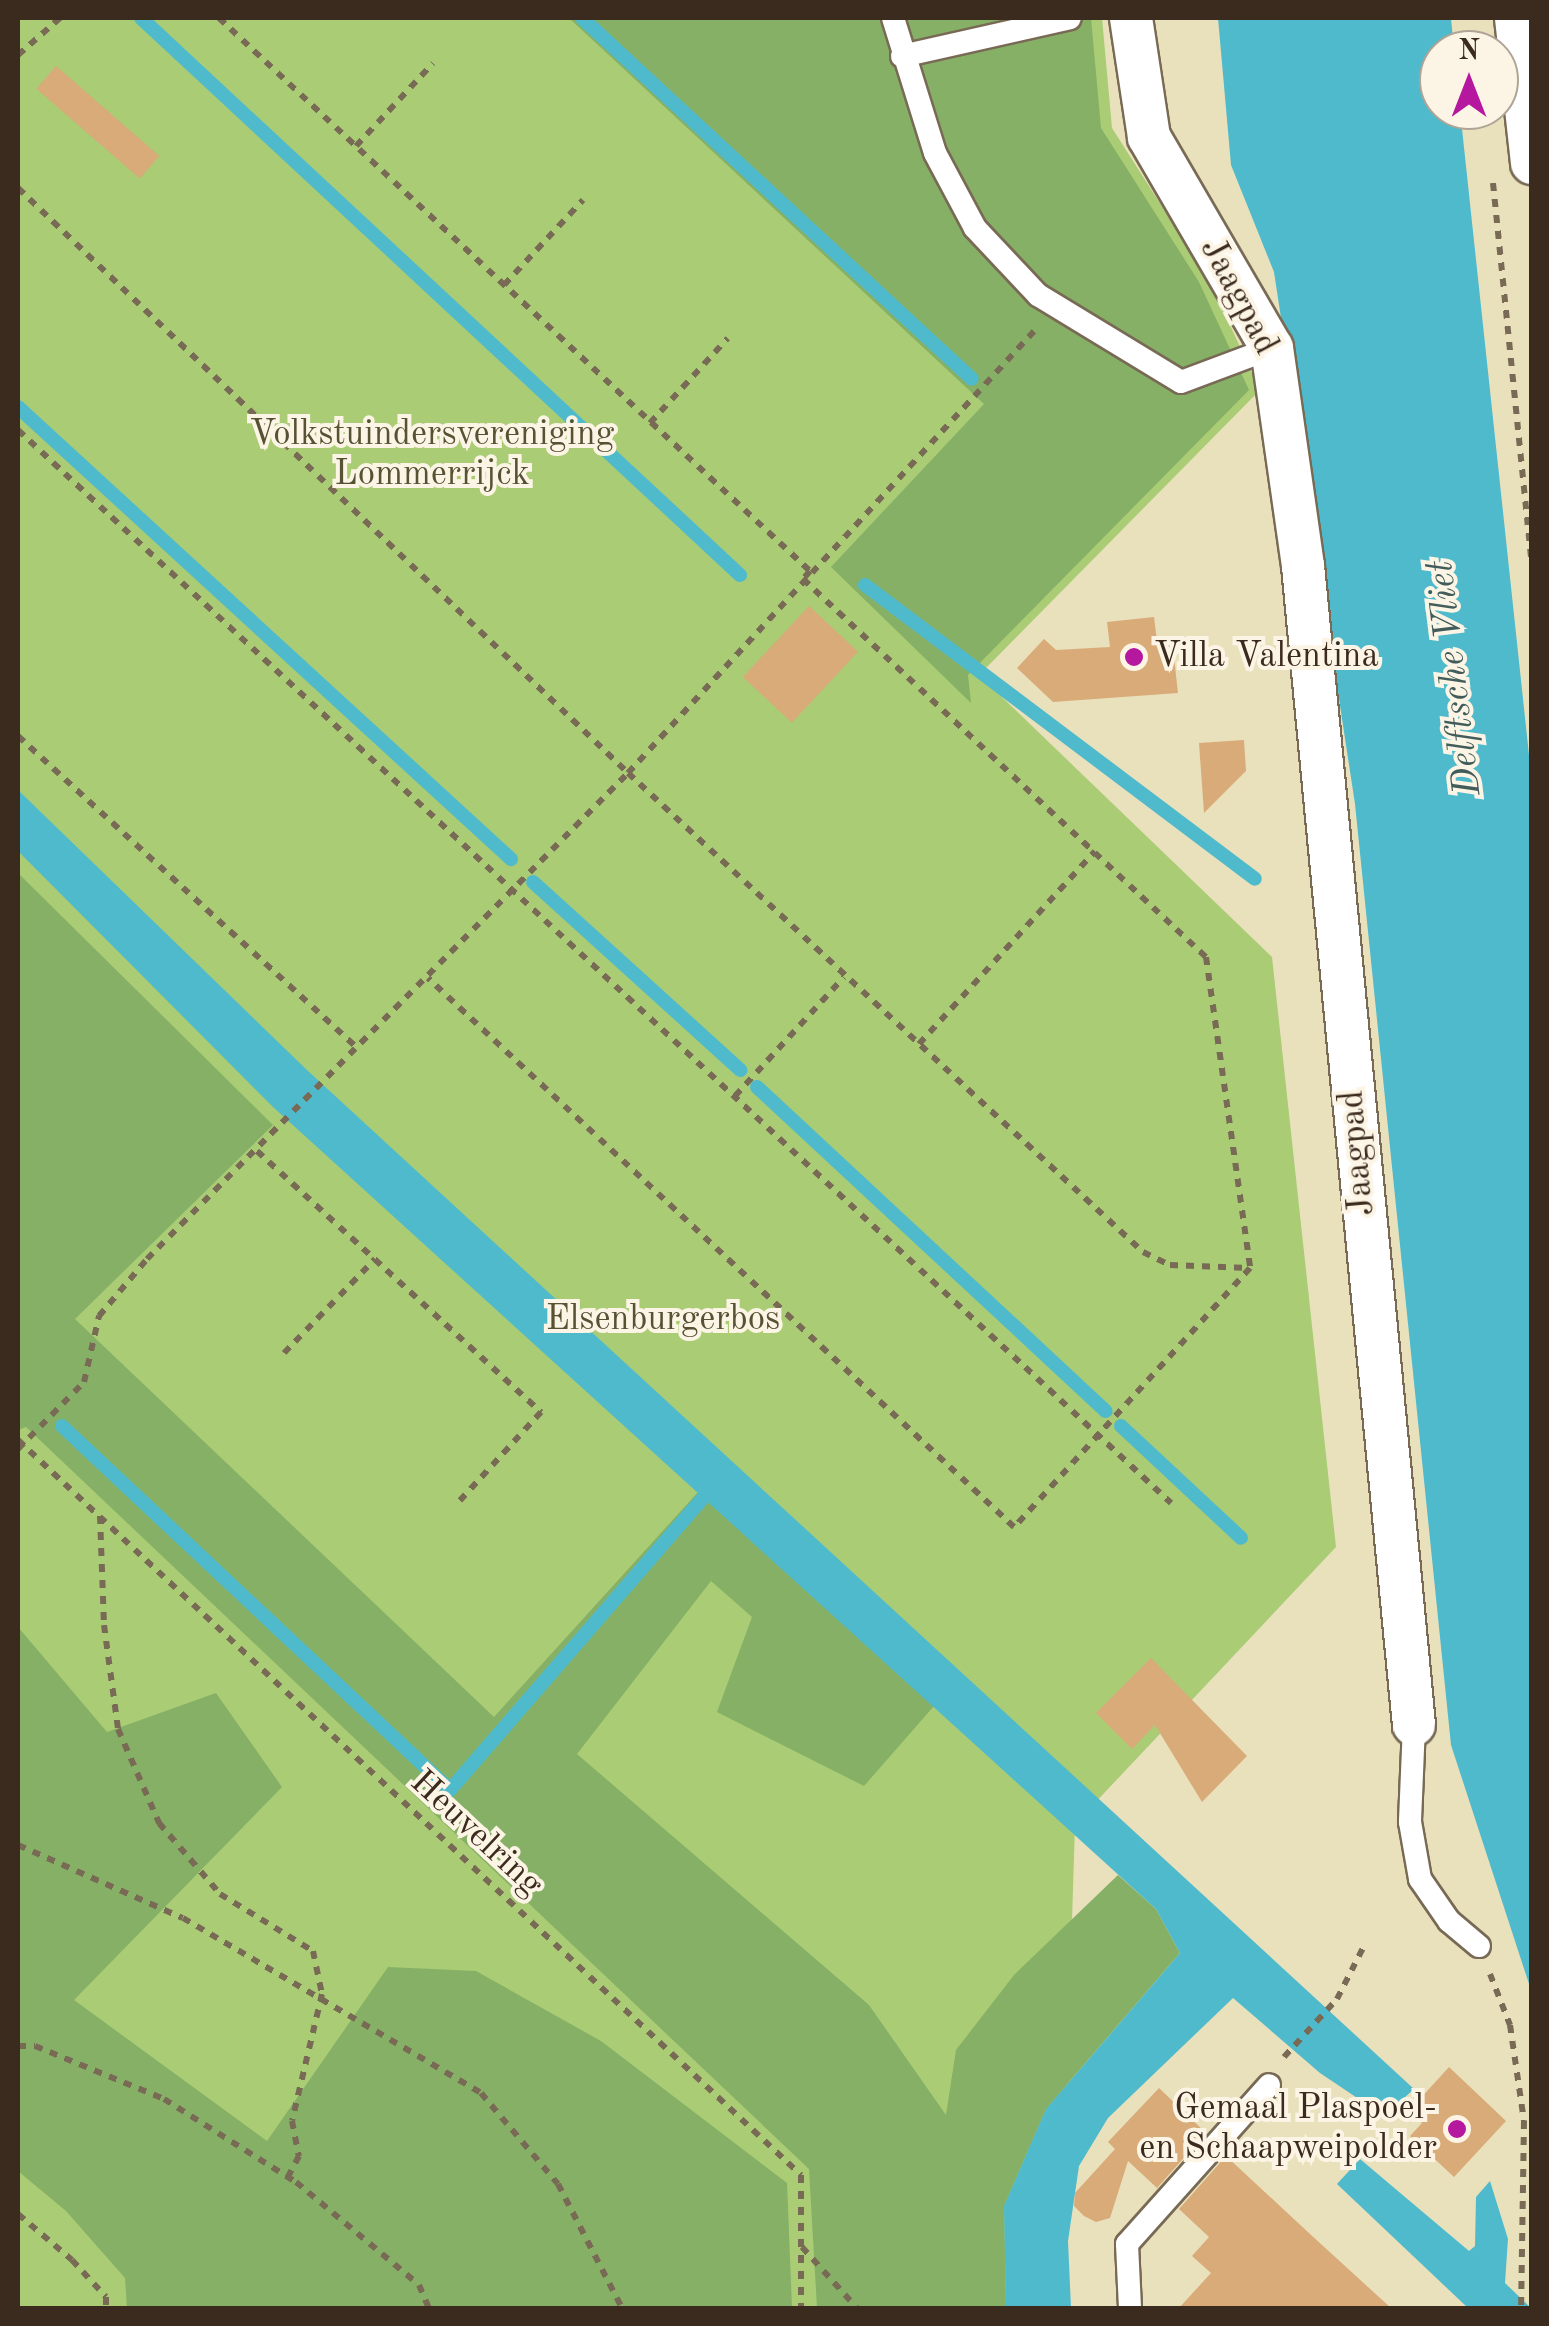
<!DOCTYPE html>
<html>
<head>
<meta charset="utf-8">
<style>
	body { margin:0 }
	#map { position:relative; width:1549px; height:2326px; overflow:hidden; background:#e9e0bc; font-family:"Old Standard TT",serif }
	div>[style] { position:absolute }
	.green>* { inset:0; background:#a9cc75 }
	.forest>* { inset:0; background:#86b066 }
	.water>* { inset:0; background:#4fbacc }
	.stream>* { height:14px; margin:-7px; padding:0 7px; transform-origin:7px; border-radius:7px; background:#4fbacc }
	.building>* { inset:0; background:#d8ab79; transform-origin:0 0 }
	.path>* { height:6px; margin-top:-3px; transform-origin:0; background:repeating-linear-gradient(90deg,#786a55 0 8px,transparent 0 16px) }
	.roads { filter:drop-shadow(2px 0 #786a55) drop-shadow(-2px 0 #786a55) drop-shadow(0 2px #786a55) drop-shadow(0 -2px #786a55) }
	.lane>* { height:22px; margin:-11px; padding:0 11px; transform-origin:11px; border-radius:11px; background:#fff }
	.street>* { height:42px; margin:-21px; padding:0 21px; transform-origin:21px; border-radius:21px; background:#fff }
	.dots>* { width:28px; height:28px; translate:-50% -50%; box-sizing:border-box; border:5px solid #fcf5e5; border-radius:50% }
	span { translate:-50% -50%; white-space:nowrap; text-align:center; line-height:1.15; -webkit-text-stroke:8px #fcf5e5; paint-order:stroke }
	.street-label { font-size:35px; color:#3b2a1e }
	.park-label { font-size:35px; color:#565234 }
	.poi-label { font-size:35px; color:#3b2a1e }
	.left { translate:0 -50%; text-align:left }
	.right { translate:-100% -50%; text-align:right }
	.water-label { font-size:38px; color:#425c5b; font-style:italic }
	.frame { position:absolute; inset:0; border:20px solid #3b2a1e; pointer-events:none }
	.north { position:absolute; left:1419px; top:30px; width:100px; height:100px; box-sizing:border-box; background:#fcf5e5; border:2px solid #afa495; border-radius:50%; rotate:0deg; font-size:28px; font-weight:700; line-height:40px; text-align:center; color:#3b2a1e }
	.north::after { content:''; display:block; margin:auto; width:35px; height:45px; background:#b5179e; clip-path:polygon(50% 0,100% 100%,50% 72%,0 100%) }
</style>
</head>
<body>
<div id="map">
	<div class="green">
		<div style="clip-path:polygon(18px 18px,1102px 18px,1112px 128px,1210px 282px,1260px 390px,979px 675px,1272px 957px,1336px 1547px,1075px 1824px,1060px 2308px,18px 2308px)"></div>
	</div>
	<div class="forest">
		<div style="clip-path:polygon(569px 18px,1091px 18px,1101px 128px,1199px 282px,1249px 390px,968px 675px,971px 703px,831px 567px,984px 404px)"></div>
		<div style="clip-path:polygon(18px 873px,273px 1125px,75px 1319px,494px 1717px,699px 1491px,934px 1706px,864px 1786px,717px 1712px,752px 1617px,711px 1581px,577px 1754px,869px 2005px,946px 2115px,956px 2050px,1014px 1975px,1118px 1875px,1156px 1909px,1180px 1953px,1046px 2109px,1004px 2206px,1006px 2308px,817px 2308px,809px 2169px,26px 1427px,18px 1430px)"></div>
		<div style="clip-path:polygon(18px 1627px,107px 1732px,216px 1693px,282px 1787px,74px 2000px,267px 2141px,388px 1967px,476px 1971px,601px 2041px,787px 2183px,792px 2308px,127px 2308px,125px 2278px,66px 2211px,18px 2171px)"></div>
	</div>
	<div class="water">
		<div style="clip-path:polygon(1218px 18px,1451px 18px,1454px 50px,1439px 50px,1439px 110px,1460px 110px,1532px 783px,1531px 1990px,1451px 1745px,1355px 804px,1274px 272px,1231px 165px)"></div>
		<div style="clip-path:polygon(18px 790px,308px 1071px,1414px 2089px,1384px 2116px,1320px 2073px,1233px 1998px,1108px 2118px,1079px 2166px,1068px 2241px,1071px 2308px,1006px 2308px,1004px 2206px,1046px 2109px,1180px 1953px,1156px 1909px,273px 1107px,18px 851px)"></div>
		<div style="clip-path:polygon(1360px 2159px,1469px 2251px,1475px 2246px,1476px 2197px,1490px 2181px,1508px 2239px,1505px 2283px,1531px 2308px,1468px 2308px,1337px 2184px)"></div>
	</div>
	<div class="stream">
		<div style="left:141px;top:18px;width:818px;rotate:42.92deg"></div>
		<div style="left:582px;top:18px;width:531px;rotate:42.79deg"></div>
		<div style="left:18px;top:407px;width:669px;rotate:42.52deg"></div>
		<div style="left:865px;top:585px;width:488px;rotate:37deg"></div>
		<div style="left:533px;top:882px;width:280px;rotate:42.2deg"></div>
		<div style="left:757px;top:1087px;width:476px;rotate:42.9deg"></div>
		<div style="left:62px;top:1426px;width:532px;rotate:43.17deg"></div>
		<div style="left:450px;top:1790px;width:389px;rotate:-49.1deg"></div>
		<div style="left:1121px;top:1426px;width:164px;rotate:43deg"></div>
	</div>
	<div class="building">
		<div style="left:56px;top:66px;width:137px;height:30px;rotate:41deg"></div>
		<div style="left:809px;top:606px;width:67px;height:97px;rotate:43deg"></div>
		<div style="clip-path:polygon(1154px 617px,1157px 641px,1172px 639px,1178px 693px,1053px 702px,1017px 668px,1044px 639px,1056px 650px,1110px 647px,1107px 622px)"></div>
		<div style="clip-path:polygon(1244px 740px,1246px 771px,1204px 813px,1199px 743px)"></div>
		<div style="clip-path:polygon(1151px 1658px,1247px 1756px,1202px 1802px,1155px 1725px,1132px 1749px,1096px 1713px)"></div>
		<div style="clip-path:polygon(1449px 2067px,1506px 2121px,1454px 2177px,1410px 2136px,1422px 2123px,1409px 2111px)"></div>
		<div style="clip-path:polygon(1159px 2088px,1206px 2133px,1157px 2188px,1128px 2161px,1110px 2218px,1096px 2222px,1084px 2216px,1074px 2206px,1075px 2193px,1115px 2149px,1108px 2142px)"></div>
		<div style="clip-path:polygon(1226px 2156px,1310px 2234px,1391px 2308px,1179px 2308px,1211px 2273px,1192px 2256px,1209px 2237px,1179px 2209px)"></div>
	</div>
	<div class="path">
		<div style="left:219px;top:18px;width:809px;rotate:43.1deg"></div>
		<div style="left:810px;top:571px;width:11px;rotate:131deg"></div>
		<div style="left:803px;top:579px;width:553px;rotate:43.17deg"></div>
		<div style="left:1206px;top:957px;width:314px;rotate:81.9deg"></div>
		<div style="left:1250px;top:1268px;width:350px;rotate:132.3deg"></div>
		<div style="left:1014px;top:1527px;width:803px;rotate:-136.87deg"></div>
		<div style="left:18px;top:55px;width:56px;rotate:-41.4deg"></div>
		<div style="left:356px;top:146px;width:113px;rotate:-47.1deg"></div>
		<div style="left:1493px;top:183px;width:384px;rotate:84.2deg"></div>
		<div style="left:18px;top:188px;width:845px;rotate:43.8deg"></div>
		<div style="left:628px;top:773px;width:703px;rotate:42.93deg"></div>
		<div style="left:1143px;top:1252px;width:30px;rotate:26deg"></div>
		<div style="left:1170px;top:1265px;width:79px;rotate:2.2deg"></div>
		<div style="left:504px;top:285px;width:116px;rotate:-47.1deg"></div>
		<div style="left:650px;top:423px;width:115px;rotate:-47.5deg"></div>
		<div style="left:18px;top:430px;width:1575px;rotate:42.94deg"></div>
		<div style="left:18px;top:736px;width:462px;rotate:42.6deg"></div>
		<div style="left:919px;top:1044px;width:261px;rotate:-47.6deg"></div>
		<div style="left:735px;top:1096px;width:161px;rotate:-47.5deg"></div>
		<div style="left:257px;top:1151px;width:386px;rotate:42.6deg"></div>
		<div style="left:541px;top:1412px;width:127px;rotate:132.5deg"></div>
		<div style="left:284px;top:1353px;width:131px;rotate:-45.9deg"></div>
		<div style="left:18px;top:1440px;width:1074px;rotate:43.19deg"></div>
		<div style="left:801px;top:2175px;width:133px;rotate:90deg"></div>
		<div style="left:18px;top:1449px;width:94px;rotate:-45.4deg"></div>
		<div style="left:84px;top:1382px;width:68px;rotate:-77.2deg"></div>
		<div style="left:99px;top:1316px;width:75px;rotate:-49.9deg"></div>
		<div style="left:147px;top:1259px;width:684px;rotate:-45.3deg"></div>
		<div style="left:628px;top:773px;width:603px;rotate:-47.42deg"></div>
		<div style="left:100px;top:1516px;width:109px;rotate:87.9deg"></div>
		<div style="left:104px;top:1625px;width:105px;rotate:82.3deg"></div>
		<div style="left:118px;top:1729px;width:103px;rotate:66.4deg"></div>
		<div style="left:159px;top:1823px;width:94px;rotate:49.3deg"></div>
		<div style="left:220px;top:1894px;width:109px;rotate:31.5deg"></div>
		<div style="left:313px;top:1951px;width:44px;rotate:78.2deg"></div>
		<div style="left:322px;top:1994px;width:130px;rotate:103.3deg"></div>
		<div style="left:292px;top:2121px;width:36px;rotate:79deg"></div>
		<div style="left:299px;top:2156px;width:24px;rotate:118deg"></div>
		<div style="left:18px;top:1845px;width:180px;rotate:23.9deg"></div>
		<div style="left:183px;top:1918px;width:346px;rotate:30.4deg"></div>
		<div style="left:481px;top:2093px;width:119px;rotate:49.8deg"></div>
		<div style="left:558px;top:2184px;width:140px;rotate:62.7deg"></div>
		<div style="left:1490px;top:1974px;width:55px;rotate:68.6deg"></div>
		<div style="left:1510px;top:2025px;width:97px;rotate:81.7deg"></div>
		<div style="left:1524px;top:2121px;width:187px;rotate:90.9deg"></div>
		<div style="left:18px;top:2046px;width:17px"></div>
		<div style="left:35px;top:2046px;width:139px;rotate:22.3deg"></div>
		<div style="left:164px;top:2099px;width:156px;rotate:32.2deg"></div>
		<div style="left:296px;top:2182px;width:160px;rotate:39.9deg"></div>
		<div style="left:419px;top:2285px;width:25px;rotate:67deg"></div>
		<div style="left:1284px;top:2057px;width:79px;rotate:-47.6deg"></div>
		<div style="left:1337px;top:1999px;width:59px;rotate:-63deg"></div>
		<div style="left:18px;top:2214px;width:71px;rotate:40.4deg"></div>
		<div style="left:72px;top:2260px;width:50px;rotate:47.4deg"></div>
		<div style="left:106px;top:2297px;width:11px;rotate:90deg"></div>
		<div style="left:802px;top:2247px;width:82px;rotate:48deg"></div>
	</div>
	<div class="roads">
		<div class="lane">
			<div style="left:893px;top:18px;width:141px;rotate:72.7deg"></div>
			<div style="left:935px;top:153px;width:85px;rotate:61.9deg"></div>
			<div style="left:975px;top:228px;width:92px;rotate:46.8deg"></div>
			<div style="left:1038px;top:295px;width:167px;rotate:31.3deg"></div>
			<div style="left:1181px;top:382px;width:97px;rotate:-20.5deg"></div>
			<div style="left:902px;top:56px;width:172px;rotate:-12.7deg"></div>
			<div style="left:1414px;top:1725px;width:97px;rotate:92.4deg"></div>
			<div style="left:1410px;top:1822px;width:58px;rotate:80deg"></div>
			<div style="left:1420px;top:1879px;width:51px;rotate:55.4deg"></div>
			<div style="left:1449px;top:1921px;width:39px;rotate:40deg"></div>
			<div style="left:1130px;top:2308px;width:64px;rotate:-92.7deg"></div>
			<div style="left:1127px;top:2244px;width:213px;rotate:-48.2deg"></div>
		</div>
		<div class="street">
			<div style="left:1131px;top:18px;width:120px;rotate:81.4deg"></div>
			<div style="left:1149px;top:137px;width:244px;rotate:59.8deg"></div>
			<div style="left:1272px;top:348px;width:220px;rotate:81.9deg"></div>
			<div style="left:1303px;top:566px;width:1164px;rotate:84.53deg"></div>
			<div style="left:1516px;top:18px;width:146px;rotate:83.7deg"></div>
		</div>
	</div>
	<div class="dots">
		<div style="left:1134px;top:657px;background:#b5179e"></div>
		<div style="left:1457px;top:2129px;background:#b5179e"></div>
	</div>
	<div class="street-label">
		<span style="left:1238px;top:297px;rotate:62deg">Jaagpad</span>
		<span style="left:1358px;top:1153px;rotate:-95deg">Jaagpad</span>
		<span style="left:476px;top:1834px;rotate:43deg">Heuvelring</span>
	</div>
	<div class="park-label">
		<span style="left:432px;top:455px">Volkstuindersvereniging<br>Lommerrijck</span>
		<span style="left:663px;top:1320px">Elsenburgerbos</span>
	</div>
	<div class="poi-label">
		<span class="left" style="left:1154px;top:657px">Villa Valentina</span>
		<span class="right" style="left:1437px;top:2129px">Gemaal Plaspoel-<br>en Schaapweipolder</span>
	</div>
	<div class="water-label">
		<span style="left:1456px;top:678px;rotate:-97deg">Delftsche Vliet</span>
	</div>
	<div class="frame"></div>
	<div class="north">N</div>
</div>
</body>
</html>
